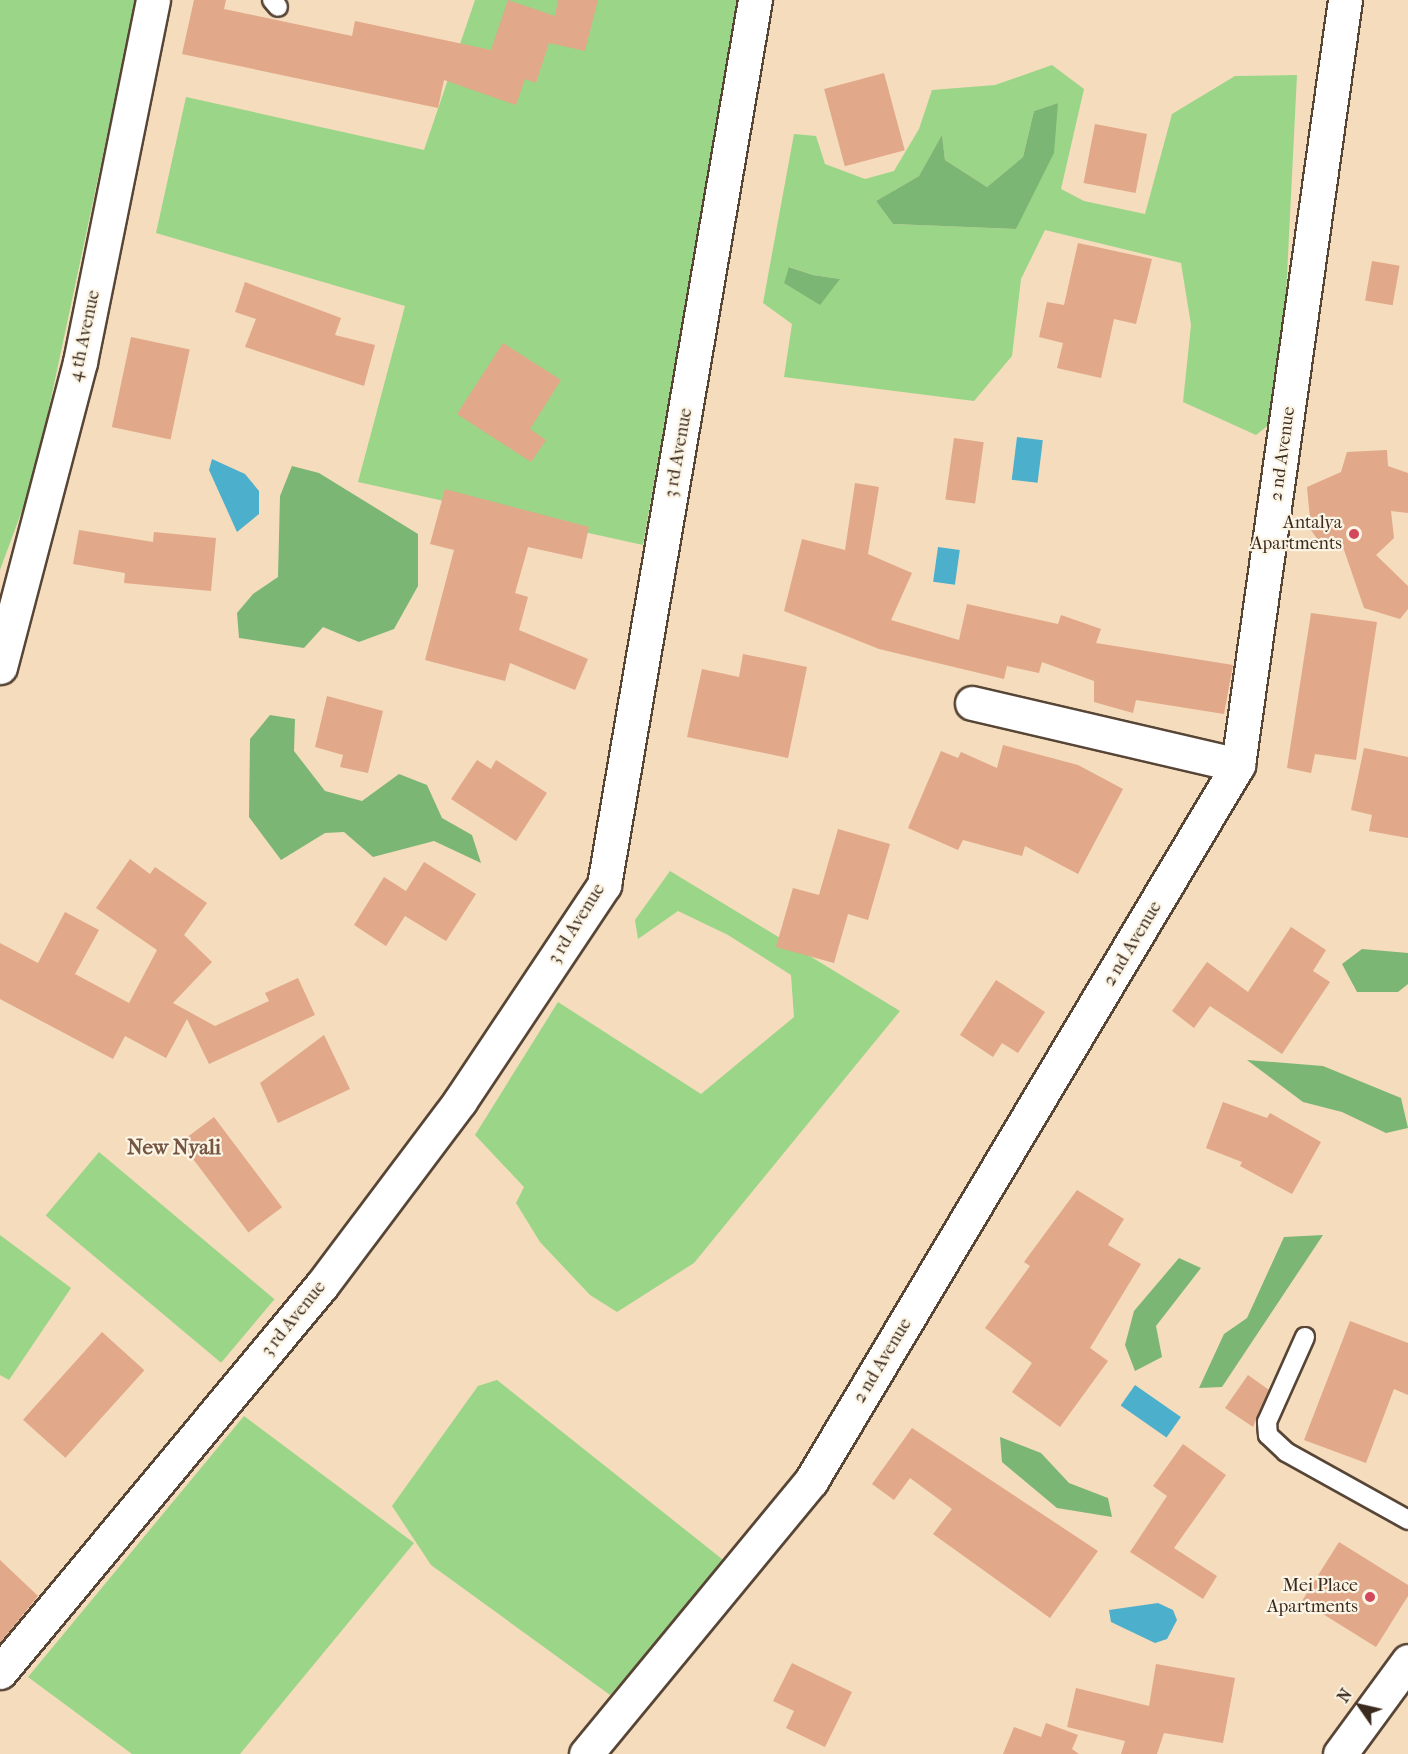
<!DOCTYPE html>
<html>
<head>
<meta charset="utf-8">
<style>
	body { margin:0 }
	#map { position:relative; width:1408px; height:1754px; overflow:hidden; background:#f4dcbd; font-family:"IM FELL French Canon",serif }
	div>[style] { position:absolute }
	.green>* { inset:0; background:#9bd588; transform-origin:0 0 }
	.forest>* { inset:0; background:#7cb674 }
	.water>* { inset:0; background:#4cafcb; transform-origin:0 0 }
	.building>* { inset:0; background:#e1a889; transform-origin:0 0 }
	.roads { filter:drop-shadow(2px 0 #574536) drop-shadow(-2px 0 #574536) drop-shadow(0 2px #574536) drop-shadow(0 -2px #574536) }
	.service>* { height:18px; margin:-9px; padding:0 9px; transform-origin:9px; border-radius:9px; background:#fff }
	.minor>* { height:33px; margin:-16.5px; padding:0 16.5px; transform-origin:16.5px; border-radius:16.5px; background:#fff }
	.dots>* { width:16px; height:16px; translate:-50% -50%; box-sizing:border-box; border:3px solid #fcf5e5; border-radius:50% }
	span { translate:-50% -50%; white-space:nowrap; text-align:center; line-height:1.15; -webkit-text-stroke:4.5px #fcf5e5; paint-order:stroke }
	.street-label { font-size:18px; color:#3b2a1e }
	.poi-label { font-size:18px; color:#3b2a1e }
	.right { translate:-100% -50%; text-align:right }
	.quarter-label { font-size:21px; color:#755643; font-weight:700 }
	.north { position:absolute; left:1330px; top:1676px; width:60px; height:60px; -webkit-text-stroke:4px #fcf5e5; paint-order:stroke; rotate:304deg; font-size:16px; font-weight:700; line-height:24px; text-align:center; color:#3b2a1e }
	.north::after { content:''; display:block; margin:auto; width:21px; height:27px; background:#3b2a1e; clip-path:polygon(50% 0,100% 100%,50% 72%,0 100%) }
</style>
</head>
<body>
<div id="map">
	<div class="green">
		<div style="clip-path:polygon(0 0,136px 0,34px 478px,0 570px)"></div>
		<div style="clip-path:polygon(475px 0,739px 0,643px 545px,358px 482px,405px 306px,156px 233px,186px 97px,424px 150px)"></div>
		<div style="clip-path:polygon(evenodd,1052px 65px,1084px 89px,1061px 189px,1084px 201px,1145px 214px,1172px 114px,1235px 76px,1297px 75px,1280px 416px,1256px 435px,1183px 402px,1191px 325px,1181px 263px,1045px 230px,1021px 279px,1012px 356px,974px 401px,784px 377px,792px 324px,763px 303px,794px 134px,816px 136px,825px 164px,865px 179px,894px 171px,919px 129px,932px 90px,995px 85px,1052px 65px,1058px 103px,1016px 229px,893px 224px,876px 201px,919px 176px,942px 136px,945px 160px,987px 187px,1023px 157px,1034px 111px,1058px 103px,1052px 65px,790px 267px,813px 275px,840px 279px,784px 283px,790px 267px)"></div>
		<div style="clip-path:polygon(670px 871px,900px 1011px,694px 1263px,617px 1312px,590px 1295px,540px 1242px,516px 1203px,524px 1187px,475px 1135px,558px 1002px,701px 1094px,794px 1017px,791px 975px,728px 935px,678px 911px,638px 939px,635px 920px)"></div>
		<div style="left:99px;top:1152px;width:229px;height:83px;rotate:40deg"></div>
		<div style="clip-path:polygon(0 1235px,71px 1288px,9px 1380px,0 1375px)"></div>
		<div style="clip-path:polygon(497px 1380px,727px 1563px,610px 1695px,431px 1565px,392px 1506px,478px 1386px)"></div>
		<div style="clip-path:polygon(244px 1416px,414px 1543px,240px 1754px,132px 1754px,28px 1677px)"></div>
	</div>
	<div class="forest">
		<div style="clip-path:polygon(1058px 103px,1054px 153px,1016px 229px,893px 224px,876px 201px,919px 176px,942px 135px,945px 160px,987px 187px,1023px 157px,1034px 111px)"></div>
		<div style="clip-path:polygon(789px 267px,813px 275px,840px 279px,820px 305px,784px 283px)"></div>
		<div style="clip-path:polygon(292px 466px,319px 473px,418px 534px,418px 586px,394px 629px,359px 642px,323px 627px,304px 648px,239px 638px,237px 613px,253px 594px,278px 577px,280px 496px)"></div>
		<div style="clip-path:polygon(270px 715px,295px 719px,294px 751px,325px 791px,362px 801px,399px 774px,427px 785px,442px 818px,472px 835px,481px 863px,434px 841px,373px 857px,344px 832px,325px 833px,281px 860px,249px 817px,250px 739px)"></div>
		<div style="clip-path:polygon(1362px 949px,1408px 953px,1408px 984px,1398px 992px,1357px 992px,1342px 964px)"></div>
		<div style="clip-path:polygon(1247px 1060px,1323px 1066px,1401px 1098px,1408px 1128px,1386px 1133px,1342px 1112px,1303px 1102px)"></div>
		<div style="clip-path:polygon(1323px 1235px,1222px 1387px,1199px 1388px,1224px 1334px,1247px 1318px,1284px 1237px)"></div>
		<div style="clip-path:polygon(1179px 1258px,1201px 1268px,1156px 1326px,1162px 1357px,1135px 1371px,1125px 1345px,1134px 1311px)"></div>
		<div style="clip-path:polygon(1000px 1437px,1041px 1453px,1069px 1483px,1108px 1498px,1112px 1517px,1057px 1508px,1002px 1462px)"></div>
	</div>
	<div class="water">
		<div style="left:1017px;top:437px;width:26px;height:43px;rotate:7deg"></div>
		<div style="clip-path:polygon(212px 459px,245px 474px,259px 491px,259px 514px,237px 532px,209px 470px)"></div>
		<div style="left:938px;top:547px;width:22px;height:35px;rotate:8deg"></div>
		<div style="left:1135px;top:1385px;width:56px;height:25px;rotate:35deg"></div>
		<div style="clip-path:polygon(1158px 1603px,1173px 1610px,1177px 1620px,1167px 1639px,1155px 1643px,1111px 1622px,1109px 1610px)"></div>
	</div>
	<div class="building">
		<div style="clip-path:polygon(194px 0,226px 0,224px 9px,352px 36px,355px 21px,491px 50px,508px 0,555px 16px,558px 0,598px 0,585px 51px,549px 43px,536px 83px,525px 79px,516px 105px,444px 80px,438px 108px,182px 54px)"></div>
		<div style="left:884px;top:73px;width:80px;height:62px;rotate:75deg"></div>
		<div style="left:1095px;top:124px;width:53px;height:60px;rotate:11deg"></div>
		<div style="clip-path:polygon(1078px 243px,1152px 259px,1136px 324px,1114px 319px,1101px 378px,1057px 368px,1063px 343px,1039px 337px,1047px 302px,1064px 305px)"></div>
		<div style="left:1372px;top:261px;width:28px;height:40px;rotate:10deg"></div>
		<div style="clip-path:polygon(245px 282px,341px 318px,335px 335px,375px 345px,364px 386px,245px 347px,256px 319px,235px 312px)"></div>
		<div style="left:131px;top:337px;width:60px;height:92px;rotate:12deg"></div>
		<div style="clip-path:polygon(503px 343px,561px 380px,530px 429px,546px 440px,531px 462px,457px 414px)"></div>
		<div style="left:954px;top:438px;width:30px;height:62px;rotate:8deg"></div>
		<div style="clip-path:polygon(1387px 450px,1388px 466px,1408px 473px,1408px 513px,1391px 511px,1394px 538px,1376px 555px,1408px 586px,1408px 609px,1400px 619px,1364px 608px,1343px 547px,1325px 550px,1311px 530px,1307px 487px,1341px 472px,1347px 452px)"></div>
		<div style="clip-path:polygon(855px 483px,879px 487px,868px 554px,912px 573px,891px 620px,959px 640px,967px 604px,1058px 624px,1061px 615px,1101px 629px,1096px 643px,1233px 665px,1224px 714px,1136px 700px,1133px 713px,1094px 702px,1094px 681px,1042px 662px,1039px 673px,1007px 666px,1004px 679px,879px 649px,784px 611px,802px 539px,845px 550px)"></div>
		<div style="clip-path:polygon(445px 489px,589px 527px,582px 559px,528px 547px,515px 593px,528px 597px,519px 630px,588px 659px,575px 690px,510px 663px,505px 681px,425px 660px,454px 550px,430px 544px)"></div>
		<div style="clip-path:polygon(79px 530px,153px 542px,154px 532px,216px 538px,211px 591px,124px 583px,125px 573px,73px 564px)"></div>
		<div style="clip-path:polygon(1311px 613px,1377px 622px,1356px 760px,1315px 754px,1311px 773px,1287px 768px)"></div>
		<div style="clip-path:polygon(743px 654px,807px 667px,788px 758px,687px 737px,702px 669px,739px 677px)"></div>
		<div style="clip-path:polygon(327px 696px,383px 711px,368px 773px,340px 767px,343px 755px,315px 747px)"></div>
		<div style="clip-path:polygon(1003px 745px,1078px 765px,1123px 789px,1078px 874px,1025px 846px,1022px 856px,963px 840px,958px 850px,908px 828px,941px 751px,958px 758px,961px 752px,997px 768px)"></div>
		<div style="clip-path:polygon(1364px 748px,1408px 757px,1408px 838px,1369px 831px,1372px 815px,1351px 810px)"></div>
		<div style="clip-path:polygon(477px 760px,491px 769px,496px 760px,547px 793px,516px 841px,451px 799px)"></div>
		<div style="clip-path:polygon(838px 829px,890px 844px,868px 920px,848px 914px,834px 963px,776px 947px,793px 888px,819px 895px)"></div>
		<div style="clip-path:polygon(130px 859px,150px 874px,155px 867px,207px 903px,184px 935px,212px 962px,173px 1003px,215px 1026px,269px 1001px,265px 993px,298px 978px,315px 1015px,209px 1064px,187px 1019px,166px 1058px,125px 1036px,113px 1059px,0 999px,0 943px,38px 963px,65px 912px,99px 930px,75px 974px,129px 1003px,157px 950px,96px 908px)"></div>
		<div style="clip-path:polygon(424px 862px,476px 894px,446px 941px,405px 916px,386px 946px,354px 925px,384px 877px,406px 891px)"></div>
		<div style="clip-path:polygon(1291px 927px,1326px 950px,1313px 971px,1330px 982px,1282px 1054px,1210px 1006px,1194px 1028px,1172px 1011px,1207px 962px,1248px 992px)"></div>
		<div style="clip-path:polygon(996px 980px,1045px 1012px,1018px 1053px,1002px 1043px,993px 1057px,960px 1035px)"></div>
		<div style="clip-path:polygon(324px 1035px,350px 1089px,278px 1123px,260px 1083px)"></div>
		<div style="clip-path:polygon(1223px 1102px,1267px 1118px,1270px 1113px,1321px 1142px,1292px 1194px,1240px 1166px,1242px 1162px,1206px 1148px)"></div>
		<div style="left:214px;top:1117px;width:113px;height:42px;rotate:53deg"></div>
		<div style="clip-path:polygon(1077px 1190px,1124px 1219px,1108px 1245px,1141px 1264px,1090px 1348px,1108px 1361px,1060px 1427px,1012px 1392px,1032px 1363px,985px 1328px,1030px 1266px,1024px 1262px)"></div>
		<div style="clip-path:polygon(1350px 1321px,1408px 1343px,1408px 1395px,1394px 1389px,1366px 1463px,1304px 1440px)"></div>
		<div style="left:102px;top:1332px;width:57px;height:118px;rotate:42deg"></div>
		<div style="clip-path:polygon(1248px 1375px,1269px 1390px,1253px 1427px,1225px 1408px)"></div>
		<div style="clip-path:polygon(912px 1428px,1098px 1551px,1050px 1618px,933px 1534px,952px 1509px,910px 1478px,894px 1500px,872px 1484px)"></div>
		<div style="clip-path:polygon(1183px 1444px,1226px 1475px,1174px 1548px,1217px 1576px,1203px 1599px,1130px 1552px,1167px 1496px,1153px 1486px)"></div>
		<div style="clip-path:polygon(1339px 1542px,1408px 1585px,1408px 1596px,1376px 1647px,1302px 1601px)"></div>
		<div style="clip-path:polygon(0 1560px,38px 1596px,0 1643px)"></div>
		<div style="clip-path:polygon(792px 1663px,852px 1692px,825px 1747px,786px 1728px,794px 1711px,773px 1701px)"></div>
		<div style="clip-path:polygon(1156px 1664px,1235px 1678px,1223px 1743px,1164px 1733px,1157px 1754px,1121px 1754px,1125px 1741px,1067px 1727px,1076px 1688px,1149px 1706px)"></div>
		<div style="clip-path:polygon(1046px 1723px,1078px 1735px,1072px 1749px,1079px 1754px,1003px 1754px,1014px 1727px,1041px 1737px)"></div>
	</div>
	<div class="roads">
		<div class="service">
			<div style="left:272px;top:0;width:9px;rotate:49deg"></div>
			<div style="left:1305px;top:1337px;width:93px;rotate:114.1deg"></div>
			<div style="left:1267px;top:1422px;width:13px;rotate:86deg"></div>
			<div style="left:1268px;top:1435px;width:25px;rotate:43deg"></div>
			<div style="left:1286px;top:1452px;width:140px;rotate:29.1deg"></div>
		</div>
		<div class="minor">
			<div style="left:0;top:667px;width:315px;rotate:-75.3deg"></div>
			<div style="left:80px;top:362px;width:369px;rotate:-78.6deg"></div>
			<div style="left:972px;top:703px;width:273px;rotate:13.1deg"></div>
			<div style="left:0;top:1672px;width:503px;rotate:-50.24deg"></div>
			<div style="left:322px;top:1285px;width:230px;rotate:-53.1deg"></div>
			<div style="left:460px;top:1101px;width:260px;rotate:-56.3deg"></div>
			<div style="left:604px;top:885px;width:898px;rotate:-80.32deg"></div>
			<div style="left:586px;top:1754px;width:354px;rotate:-50.5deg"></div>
			<div style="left:811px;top:1481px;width:834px;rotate:-59.19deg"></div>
			<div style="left:1238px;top:765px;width:772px;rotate:-82.04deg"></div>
			<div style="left:1340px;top:1754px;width:115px;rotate:-53.8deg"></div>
		</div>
	</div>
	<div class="dots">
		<div style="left:1354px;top:534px;background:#d1495b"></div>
		<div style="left:1370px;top:1597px;background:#d1495b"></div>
	</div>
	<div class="street-label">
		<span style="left:85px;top:336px;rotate:-78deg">4 th Avenue</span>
		<span style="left:679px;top:453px;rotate:-80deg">3 rd Avenue</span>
		<span style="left:1283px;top:454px;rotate:-82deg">2 nd Avenue</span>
		<span style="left:577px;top:924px;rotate:-58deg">3 rd Avenue</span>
		<span style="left:1133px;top:944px;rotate:-59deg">2 nd Avenue</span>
		<span style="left:294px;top:1319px;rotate:-51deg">3 rd Avenue</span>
		<span style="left:883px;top:1361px;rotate:-59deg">2 nd Avenue</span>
	</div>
	<div class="poi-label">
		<span class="right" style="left:1342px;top:534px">Antalya<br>Apartments</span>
		<span class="right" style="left:1358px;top:1597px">Mei Place<br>Apartments</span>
	</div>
	<div class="quarter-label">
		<span style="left:174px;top:1147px">New Nyali</span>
	</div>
	<div class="north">N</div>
</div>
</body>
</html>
